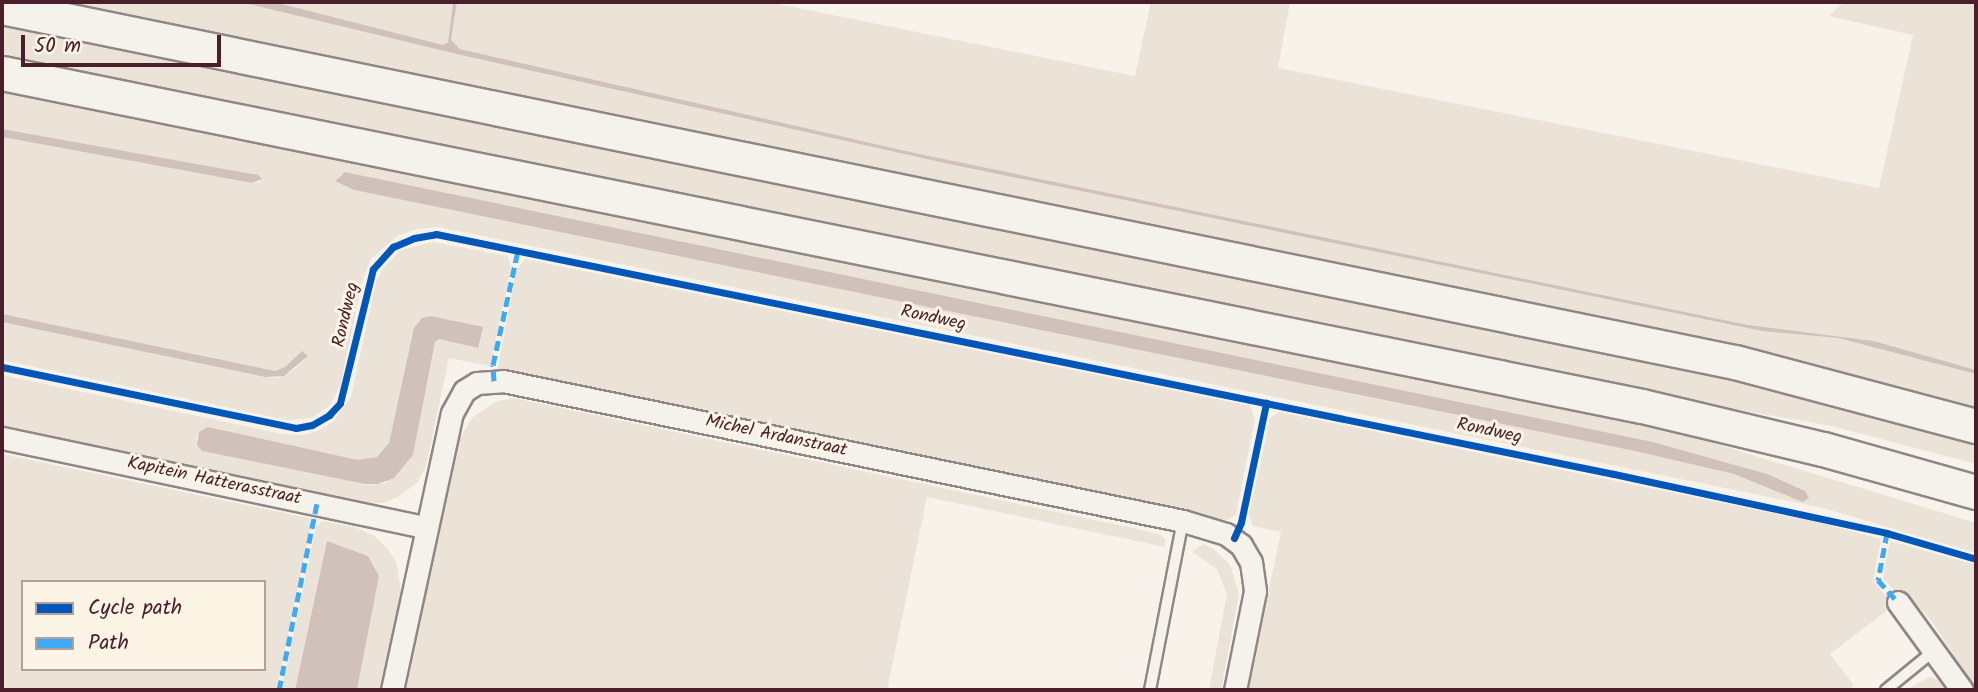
<!DOCTYPE html>
<html>
<head>
<meta charset="utf-8">
<style>
	body { margin:0 }
	#map { position:relative; width:1978px; height:692px; overflow:hidden; background:#f7f3ea; font-family:Kalam,sans-serif }
	div>[style] { position:absolute }
	.green>* { inset:0; background:#ebe2d8 }
	.water>* { inset:0; background:#d0c1ba }
	.roads { filter:drop-shadow(2px 0 #908684) drop-shadow(-2px 0 #908684) drop-shadow(0 2px #908684) drop-shadow(0 -2px #908684) }
	.lane>* { height:10px; margin:-5px; padding:0 5px; transform-origin:5px; border-radius:5px; background:#f5f2ec }
	.street>* { height:21px; margin:-10.5px; padding:0 10.5px; transform-origin:10.5px; border-radius:10.5px; background:#f5f2ec }
	.primary>* { height:33px; margin:-16.5px; padding:0 16.5px; transform-origin:16.5px; border-radius:16.5px; background:#f5f2ec }
	.quiet>* { height:5px; margin-top:-2.5px; transform-origin:0; background:repeating-linear-gradient(90deg,#3fa9f5 0 10px,transparent 0 15px) }
	.cycleway>* { height:7px; margin:-3.5px; padding:0 3.5px; transform-origin:3.5px; border-radius:3.5px; background:#0057b8 }
	span { translate:-50% -50%; white-space:nowrap; text-align:center; line-height:1.15; -webkit-text-stroke:6px #fcf5e5; paint-order:stroke }
	.street-label { font-size:18px; color:#4a1f2b }
	.frame { position:absolute; inset:0; border:4px solid #4a1f2b; pointer-events:none }
	.legend { position:absolute; left:21px; top:580px; width:245px; height:91px; box-sizing:border-box; background:#fcf5e5; border:2px solid #b59f9b; margin:0; padding:9px 12px; list-style:none; font-size:21px; color:#4a1f2b }
	.legend li { display:flex; align-items:center; gap:14px; height:35px }
	.legend b { width:35px; border:2px solid #b59f9b }
	.scale { position:absolute; left:21px; top:35px; width:200px; height:32px; box-sizing:border-box; border:4px solid #4a1f2b; border-top:0; padding-left:9px; font-size:21px; line-height:24px; white-space:nowrap; color:#4a1f2b; -webkit-text-stroke:5px #fcf5e5; paint-order:stroke }
</style>
</head>
<body>
<div id="map">
	<div class="green">
		<div style="clip-path:polygon(50px 2px,240px 2px,465px 56px,949px 164px,1762px 331px,1838px 338px,1976px 374px,1976px 410px,1616px 320px)"></div>
		<div style="clip-path:polygon(274px 2px,453px 2px,448px 42px,443px 45px)"></div>
		<div style="clip-path:polygon(457px 2px,768px 2px,1135px 76px,1151px 2px,1290px 2px,1278px 68px,1879px 188px,1913px 35px,1829px 16px,1844px 2px,1976px 2px,1976px 370px,1874px 341px,1748px 325px,910px 152px,460px 49px,451px 40px)"></div>
		<div style="clip-path:polygon(2px 24px,1767px 385px,1976px 442px,1976px 464px,1832px 426px,1657px 396px,2px 56px)"></div>
		<div style="clip-path:polygon(evenodd,2px 88px,866px 266px,1325px 356px,1683px 434px,1976px 523px,1976px 553px,1823px 508px,438px 227px,416px 229px,397px 236px,371px 259px,363px 278px,340px 387px,329px 406px,312px 418px,287px 420px,2px 360px,2px 322px,265px 377px,277px 378px,291px 372px,306px 359px,302px 351px,285px 367px,275px 371px,2px 314px,2px 137px,251px 183px,260px 182px,261px 178px,2px 129px,2px 88px,346px 172px,1653px 442px,1767px 474px,1809px 498px,1807px 500px,1734px 474px,1635px 451px,354px 190px,338px 177px,346px 172px)"></div>
		<div style="clip-path:polygon(evenodd,433px 242px,508px 256px,511px 269px,490px 366px,449px 358px,426px 466px,417px 483px,396px 498px,382px 503px,362px 502px,2px 427px,2px 375px,283px 434px,303px 435px,318px 431px,333px 422px,351px 397px,376px 282px,383px 268px,401px 250px,433px 242px,428px 316px,478px 348px,439px 339px,435px 342px,413px 455px,385px 483px,370px 485px,202px 451px,196px 438px,208px 427px,358px 460px,377px 457px,389px 443px,422px 318px,428px 316px)"></div>
		<div style="clip-path:polygon(525px 259px,1250px 406px,1255px 419px,1236px 514px,1227px 520px,498px 368px,516px 271px)"></div>
		<div style="clip-path:polygon(514px 398px,1133px 528px,1159px 534px,1165px 539px,1165px 547px,927px 497px,887px 690px,406px 690px,458px 441px,473px 417px,497px 401px)"></div>
		<div style="clip-path:polygon(1279px 412px,1820px 523px,1881px 539px,1873px 581px,1894px 605px,1830px 654px,1854px 685px,1849px 690px,1248px 690px,1281px 532px,1253px 526px,1249px 515px,1270px 418px)"></div>
		<div style="clip-path:polygon(evenodd,2px 454px,309px 518px,311px 525px,276px 690px,2px 690px,2px 454px,23px 582px,264px 582px,264px 669px,23px 669px,23px 582px)"></div>
		<div style="clip-path:polygon(323px 521px,354px 527px,373px 535px,387px 548px,396px 561px,401px 592px,380px 690px,357px 690px,379px 576px,368px 556px,327px 541px,295px 690px,282px 690px,316px 527px)"></div>
		<div style="clip-path:polygon(1890px 541px,1976px 565px,1976px 690px,1933px 623px,1907px 594px,1901px 598px,1883px 578px)"></div>
		<div style="clip-path:polygon(1203px 544px,1214px 549px,1230px 565px,1239px 594px,1221px 690px,1209px 690px,1227px 594px,1217px 569px,1192px 552px)"></div>
		<div style="clip-path:polygon(1929px 677px,1937px 679px,1948px 690px,1906px 690px)"></div>
	</div>
	<div class="water">
		<div style="clip-path:polygon(240px 2px,274px 2px,443px 45px,448px 42px,453px 2px,457px 2px,451px 40px,460px 49px,910px 152px,1748px 325px,1874px 341px,1976px 370px,1976px 374px,1838px 338px,1762px 331px,949px 164px,465px 56px)"></div>
		<div style="clip-path:polygon(2px 129px,258px 175px,262px 179px,252px 183px,2px 137px)"></div>
		<div style="clip-path:polygon(345px 172px,1653px 442px,1767px 474px,1805px 491px,1809px 498px,1803px 502px,1734px 474px,1635px 451px,354px 190px,335px 181px)"></div>
		<div style="clip-path:polygon(2px 314px,275px 371px,285px 367px,302px 351px,308px 356px,284px 376px,265px 377px,2px 322px)"></div>
		<div style="clip-path:polygon(431px 316px,483px 327px,478px 348px,439px 339px,435px 342px,413px 455px,394px 478px,378px 484px,365px 484px,202px 451px,197px 445px,199px 432px,208px 427px,358px 460px,377px 457px,389px 443px,414px 328px,422px 318px)"></div>
		<div style="clip-path:polygon(327px 541px,368px 556px,379px 576px,357px 690px,295px 690px)"></div>
	</div>
	<div class="roads">
		<div class="lane">
			<div style="left:1150px;top:690px;width:172px;rotate:-79deg"></div>
			<div style="left:1886px;top:690px;width:63px;rotate:-39.2deg"></div>
		</div>
		<div class="street">
			<div style="left:2px;top:438px;width:433px;rotate:11.9deg"></div>
			<div style="left:1898px;top:602px;width:109px;rotate:54deg"></div>
			<div style="left:392px;top:690px;width:283px;rotate:-77.8deg"></div>
			<div style="left:452px;top:413px;width:25px;rotate:-61deg"></div>
			<div style="left:464px;top:391px;width:15px;rotate:-32deg"></div>
			<div style="left:477px;top:383px;width:26px;rotate:-4deg"></div>
			<div style="left:503px;top:381px;width:694px;rotate:11.63deg"></div>
			<div style="left:1183px;top:521px;width:45px;rotate:16.8deg"></div>
			<div style="left:1226px;top:534px;width:19px;rotate:36deg"></div>
			<div style="left:1241px;top:545px;width:20px;rotate:60deg"></div>
			<div style="left:1251px;top:562px;width:29px;rotate:82deg"></div>
			<div style="left:1255px;top:591px;width:101px;rotate:101.4deg"></div>
		</div>
		<div class="primary">
			<div style="left:2px;top:7px;width:1769px;rotate:11.58deg"></div>
			<div style="left:1735px;top:362px;width:249px;rotate:14.9deg"></div>
			<div style="left:2px;top:73px;width:1673px;rotate:11.48deg"></div>
			<div style="left:1642px;top:406px;width:186px;rotate:13.4deg"></div>
			<div style="left:1823px;top:449px;width:159px;rotate:15.7deg"></div>
		</div>
	</div>
	<div class="quiet">
		<div style="left:494px;top:381px;width:16px;rotate:-94deg"></div>
		<div style="left:493px;top:365px;width:118px;rotate:-77.7deg"></div>
		<div style="left:1887px;top:533px;width:48px;rotate:100.8deg"></div>
		<div style="left:1878px;top:580px;width:30px;rotate:48deg"></div>
		<div style="left:279px;top:690px;width:190px;rotate:-78.5deg"></div>
	</div>
	<div class="cycleway">
		<div style="left:2px;top:367px;width:300px;rotate:11.7deg"></div>
		<div style="left:296px;top:428px;width:16px;rotate:-11deg"></div>
		<div style="left:312px;top:425px;width:20px;rotate:-30deg"></div>
		<div style="left:329px;top:415px;width:16px;rotate:-47deg"></div>
		<div style="left:340px;top:403px;width:138px;rotate:-76.2deg"></div>
		<div style="left:373px;top:269px;width:30px;rotate:-48deg"></div>
		<div style="left:393px;top:247px;width:23px;rotate:-23deg"></div>
		<div style="left:414px;top:238px;width:22px;rotate:-10deg"></div>
		<div style="left:436px;top:234px;width:1202px;rotate:11.52deg"></div>
		<div style="left:1614px;top:474px;width:279px;rotate:12.2deg"></div>
		<div style="left:1887px;top:533px;width:93px;rotate:16.3deg"></div>
		<div style="left:1234px;top:538px;width:17px;rotate:-66deg"></div>
		<div style="left:1241px;top:522px;width:122px;rotate:-78.1deg"></div>
	</div>
	<div class="street-label">
		<span style="left:347px;top:315px;rotate:-77deg">Rondweg</span>
		<span style="left:933px;top:319px;rotate:12deg">Rondweg</span>
		<span style="left:1489px;top:432px;rotate:12deg">Rondweg</span>
		<span style="left:776px;top:437px;rotate:12deg">Michel Ardanstraat</span>
		<span style="left:214px;top:482px;rotate:12deg">Kapitein Hatterasstraat</span>
	</div>
	<div class="frame"></div>
	<ul class="legend">
	<li><b style="height:9px;background:#0057b8"></b>Cycle path</li>
	<li><b style="height:9px;background:#3fa9f5"></b>Path</li>
	</ul>
	<div class="scale">50 m</div>
</div>
</body>
</html>
